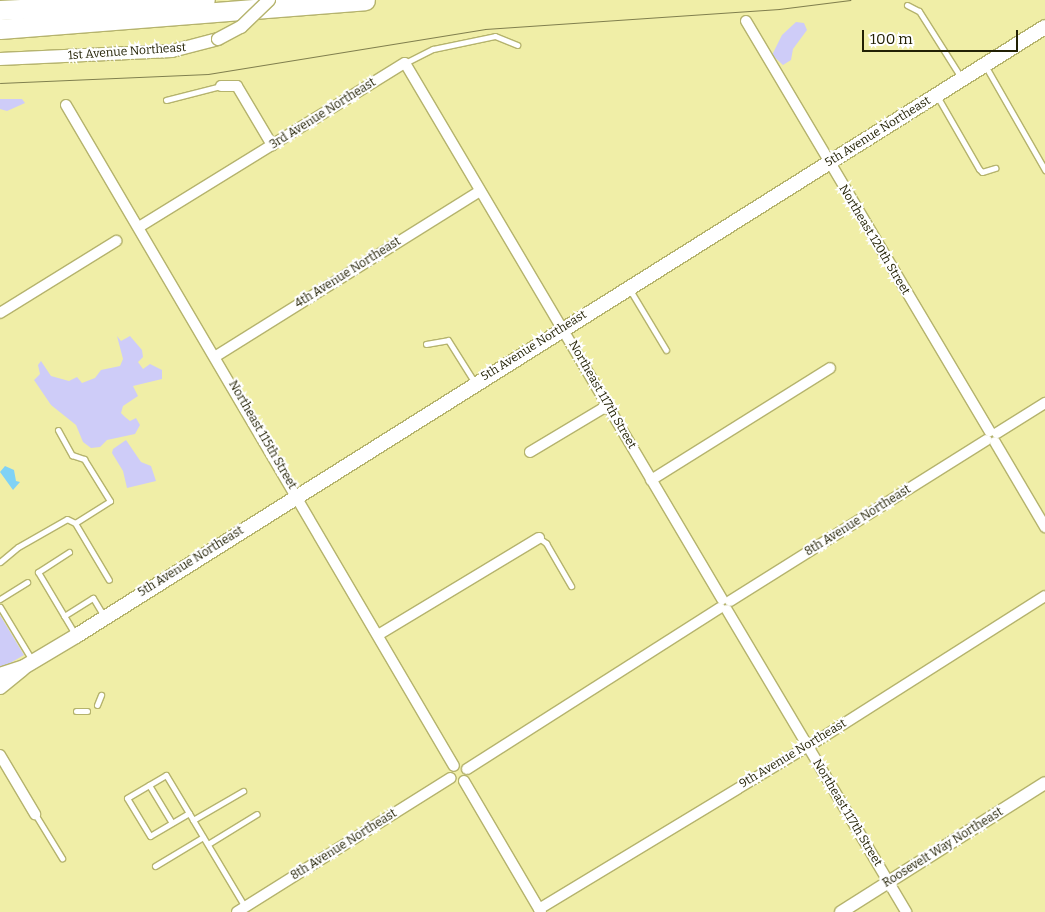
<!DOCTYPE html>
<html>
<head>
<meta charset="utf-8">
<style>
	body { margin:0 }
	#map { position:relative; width:1045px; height:912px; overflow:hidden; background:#f0eea7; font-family:Bitter,serif }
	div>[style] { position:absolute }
	.green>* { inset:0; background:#ceccf8 }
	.water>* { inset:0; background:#80d2f5 }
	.roads { filter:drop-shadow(1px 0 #b5b36d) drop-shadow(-1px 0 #b5b36d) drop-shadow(0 1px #b5b36d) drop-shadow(0 -1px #b5b36d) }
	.service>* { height:5px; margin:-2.5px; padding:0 2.5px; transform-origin:2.5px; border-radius:2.5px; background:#fff }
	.minor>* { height:10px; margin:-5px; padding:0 5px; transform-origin:5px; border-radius:5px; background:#fff }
	.tertiary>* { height:12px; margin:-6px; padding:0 6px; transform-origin:6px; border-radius:6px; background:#fff }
	.secondary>* { height:14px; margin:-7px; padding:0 7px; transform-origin:7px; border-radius:7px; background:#fff }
	.motorway>* { height:19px; margin:-9.5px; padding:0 9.5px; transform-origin:9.5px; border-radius:9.5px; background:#fff }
	.tram>* { height:1px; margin:-0.5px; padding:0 0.5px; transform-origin:0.5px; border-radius:0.5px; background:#807f4e }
	.bridges { filter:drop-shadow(1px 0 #b5b36d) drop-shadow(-1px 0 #b5b36d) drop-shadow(0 1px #b5b36d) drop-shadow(0 -1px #b5b36d) }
	.tertiary-bridge>* { height:12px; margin:-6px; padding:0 6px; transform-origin:6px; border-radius:6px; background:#fff }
	span { translate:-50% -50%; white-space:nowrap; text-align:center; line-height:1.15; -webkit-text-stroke:4px #fff; paint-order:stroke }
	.street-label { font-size:12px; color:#222104 }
	.scale { position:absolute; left:862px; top:30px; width:156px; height:22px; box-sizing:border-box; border:2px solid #222104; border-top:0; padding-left:6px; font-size:15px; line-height:18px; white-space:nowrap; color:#222104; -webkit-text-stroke:4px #fff; paint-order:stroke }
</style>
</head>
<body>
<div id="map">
	<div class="green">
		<div style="clip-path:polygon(796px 22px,804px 23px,807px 30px,793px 49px,791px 60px,783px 65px,772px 55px,782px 35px)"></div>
		<div style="clip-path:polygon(0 99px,22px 99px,25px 103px,7px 111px,0 109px)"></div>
		<div style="clip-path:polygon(117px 336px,121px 341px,130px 336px,142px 350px,143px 357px,138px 362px,143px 369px,150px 364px,162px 370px,162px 379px,133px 386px,138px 396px,123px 406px,121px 413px,125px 417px,130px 421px,136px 418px,140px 425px,135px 434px,107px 440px,100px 447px,91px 448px,83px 442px,76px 425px,51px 405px,34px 380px,40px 374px,38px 365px,41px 361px,51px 376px,69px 381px,77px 377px,82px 383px,95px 378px,101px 370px,120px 366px,123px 359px)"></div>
		<div style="clip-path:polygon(126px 440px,141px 462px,151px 466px,156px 481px,127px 488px,123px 471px,112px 453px,113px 449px)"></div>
		<div style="clip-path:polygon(0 615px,24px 655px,0 669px)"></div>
	</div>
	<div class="water">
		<div style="clip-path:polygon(5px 466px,14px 470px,16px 481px,20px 482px,13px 490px,0 472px)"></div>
	</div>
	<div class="roads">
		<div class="service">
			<div style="left:907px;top:5px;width:13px;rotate:27deg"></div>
			<div style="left:919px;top:11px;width:80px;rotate:57.7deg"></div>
			<div style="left:405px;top:63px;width:31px;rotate:-27deg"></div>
			<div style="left:433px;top:49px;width:63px;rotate:-11.8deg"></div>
			<div style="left:495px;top:36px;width:24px;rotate:22deg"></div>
			<div style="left:986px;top:67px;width:119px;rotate:60.2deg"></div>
			<div style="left:937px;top:96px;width:84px;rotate:60.1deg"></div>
			<div style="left:979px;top:169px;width:4px;rotate:45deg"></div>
			<div style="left:982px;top:172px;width:14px;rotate:-17deg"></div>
			<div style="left:166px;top:100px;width:57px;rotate:-14.3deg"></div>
			<div style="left:630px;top:290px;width:70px;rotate:59deg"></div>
			<div style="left:426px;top:344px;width:22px;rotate:-10deg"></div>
			<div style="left:448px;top:340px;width:51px;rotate:57.9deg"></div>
			<div style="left:58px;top:430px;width:29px;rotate:61deg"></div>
			<div style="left:72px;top:455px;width:13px;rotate:18deg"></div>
			<div style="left:84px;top:459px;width:49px;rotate:58.2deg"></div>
			<div style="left:110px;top:501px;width:41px;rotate:147.8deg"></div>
			<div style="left:539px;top:538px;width:9px;rotate:36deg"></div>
			<div style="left:546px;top:543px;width:50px;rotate:59.8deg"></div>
			<div style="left:69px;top:552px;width:37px;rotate:147deg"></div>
			<div style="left:38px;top:572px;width:72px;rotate:59.2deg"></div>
			<div style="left:0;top:562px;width:23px;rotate:-40deg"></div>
			<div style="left:18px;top:547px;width:56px;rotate:-29.7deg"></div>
			<div style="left:67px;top:519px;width:9px;rotate:27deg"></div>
			<div style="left:75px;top:523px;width:66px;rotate:59.2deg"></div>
			<div style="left:0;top:599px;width:32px;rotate:-32deg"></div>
			<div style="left:0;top:607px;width:62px;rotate:58.9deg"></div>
			<div style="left:64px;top:616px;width:34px;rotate:-32deg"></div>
			<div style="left:93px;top:598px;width:23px;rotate:59deg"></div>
			<div style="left:97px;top:705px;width:11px;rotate:-68deg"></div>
			<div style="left:76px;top:711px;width:11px"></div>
			<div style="left:149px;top:785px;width:44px;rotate:58.8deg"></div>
			<div style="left:189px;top:813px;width:45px;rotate:149.5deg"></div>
			<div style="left:150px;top:836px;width:44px;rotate:-121.2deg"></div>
			<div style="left:127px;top:798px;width:45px;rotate:-30.5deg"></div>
			<div style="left:166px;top:775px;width:52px;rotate:59deg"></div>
			<div style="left:193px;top:820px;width:101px;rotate:59.1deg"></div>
			<div style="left:35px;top:814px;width:52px;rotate:58.5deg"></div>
			<div style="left:193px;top:820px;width:58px;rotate:-30.1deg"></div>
			<div style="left:208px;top:844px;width:57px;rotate:-31.5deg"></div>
			<div style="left:155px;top:866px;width:56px;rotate:-31.1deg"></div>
		</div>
		<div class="minor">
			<div style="left:746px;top:21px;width:477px;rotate:59.3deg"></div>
			<div style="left:221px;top:86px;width:16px"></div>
			<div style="left:237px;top:86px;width:69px;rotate:59.3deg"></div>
			<div style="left:66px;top:105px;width:766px;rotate:59.59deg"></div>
			<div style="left:139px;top:227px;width:312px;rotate:-31.7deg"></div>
			<div style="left:405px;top:63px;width:623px;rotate:59.4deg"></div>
			<div style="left:0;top:313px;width:137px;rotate:-31.8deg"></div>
			<div style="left:216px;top:356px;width:311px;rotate:-32deg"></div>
			<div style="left:997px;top:433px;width:57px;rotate:-32deg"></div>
			<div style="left:995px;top:442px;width:99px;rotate:59.5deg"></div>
			<div style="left:530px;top:452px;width:90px;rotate:-30.9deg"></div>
			<div style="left:651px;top:480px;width:211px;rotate:-32deg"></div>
			<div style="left:730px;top:601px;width:303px;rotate:-32.1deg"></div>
			<div style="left:727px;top:610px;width:351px;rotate:59.3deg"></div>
			<div style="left:378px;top:635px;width:188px;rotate:-31.1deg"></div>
			<div style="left:0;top:755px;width:69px;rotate:59.3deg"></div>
			<div style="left:467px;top:769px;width:300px;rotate:-32.5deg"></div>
			<div style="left:464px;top:781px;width:152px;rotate:59.6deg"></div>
			<div style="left:539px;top:909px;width:323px;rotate:-31.2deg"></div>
			<div style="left:815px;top:742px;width:272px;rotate:-32.4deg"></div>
			<div style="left:237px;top:912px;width:252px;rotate:-32.1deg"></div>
		</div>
		<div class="tertiary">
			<div style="left:0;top:59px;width:172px;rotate:-2.7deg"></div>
			<div style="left:172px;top:51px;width:48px;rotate:-14.6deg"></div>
			<div style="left:841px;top:912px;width:241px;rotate:-32.3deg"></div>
		</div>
		<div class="secondary">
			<div style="left:0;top:675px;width:25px;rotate:-18deg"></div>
			<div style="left:24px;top:667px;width:61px;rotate:-30.8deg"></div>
			<div style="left:76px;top:636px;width:1144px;rotate:-32.15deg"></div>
			<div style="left:0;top:687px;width:28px;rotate:-39deg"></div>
		</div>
		<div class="motorway">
			<div style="left:0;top:10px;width:205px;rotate:-2.8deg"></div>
			<div style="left:0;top:29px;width:366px;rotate:-4.5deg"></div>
		</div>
	</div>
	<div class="tram">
		<div style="left:0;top:83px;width:208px;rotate:-2.5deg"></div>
		<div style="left:208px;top:74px;width:281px;rotate:-9.2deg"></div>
		<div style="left:485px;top:29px;width:295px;rotate:-3.9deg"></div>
		<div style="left:779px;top:9px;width:72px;rotate:-7.2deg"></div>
	</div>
	<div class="bridges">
		<div class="tertiary-bridge">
			<div style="left:218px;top:39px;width:26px;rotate:-28deg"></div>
			<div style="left:241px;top:27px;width:39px;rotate:-44deg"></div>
		</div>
	</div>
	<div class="street-label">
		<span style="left:127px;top:52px;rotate:-4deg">1st Avenue Northeast</span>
		<span style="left:323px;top:114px;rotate:-32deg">3rd Avenue Northeast</span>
		<span style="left:878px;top:132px;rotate:-32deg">5th Avenue Northeast</span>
		<span style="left:874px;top:240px;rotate:59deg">Northeast 120th Street</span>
		<span style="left:348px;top:273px;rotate:-32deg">4th Avenue Northeast</span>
		<span style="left:534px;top:346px;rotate:-32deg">5th Avenue Northeast</span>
		<span style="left:602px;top:395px;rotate:60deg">Northeast 117th Street</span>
		<span style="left:262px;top:435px;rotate:60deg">Northeast 115th Street</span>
		<span style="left:858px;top:521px;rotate:-32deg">8th Avenue Northeast</span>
		<span style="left:191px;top:562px;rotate:-32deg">5th Avenue Northeast</span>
		<span style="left:793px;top:754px;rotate:-31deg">9th Avenue Northeast</span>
		<span style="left:847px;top:813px;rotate:59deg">Northeast 117th Street</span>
		<span style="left:344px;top:845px;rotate:-32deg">8th Avenue Northeast</span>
		<span style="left:943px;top:848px;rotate:-32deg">Roosevelt Way Northeast</span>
	</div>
	<div class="scale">100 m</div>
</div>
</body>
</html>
